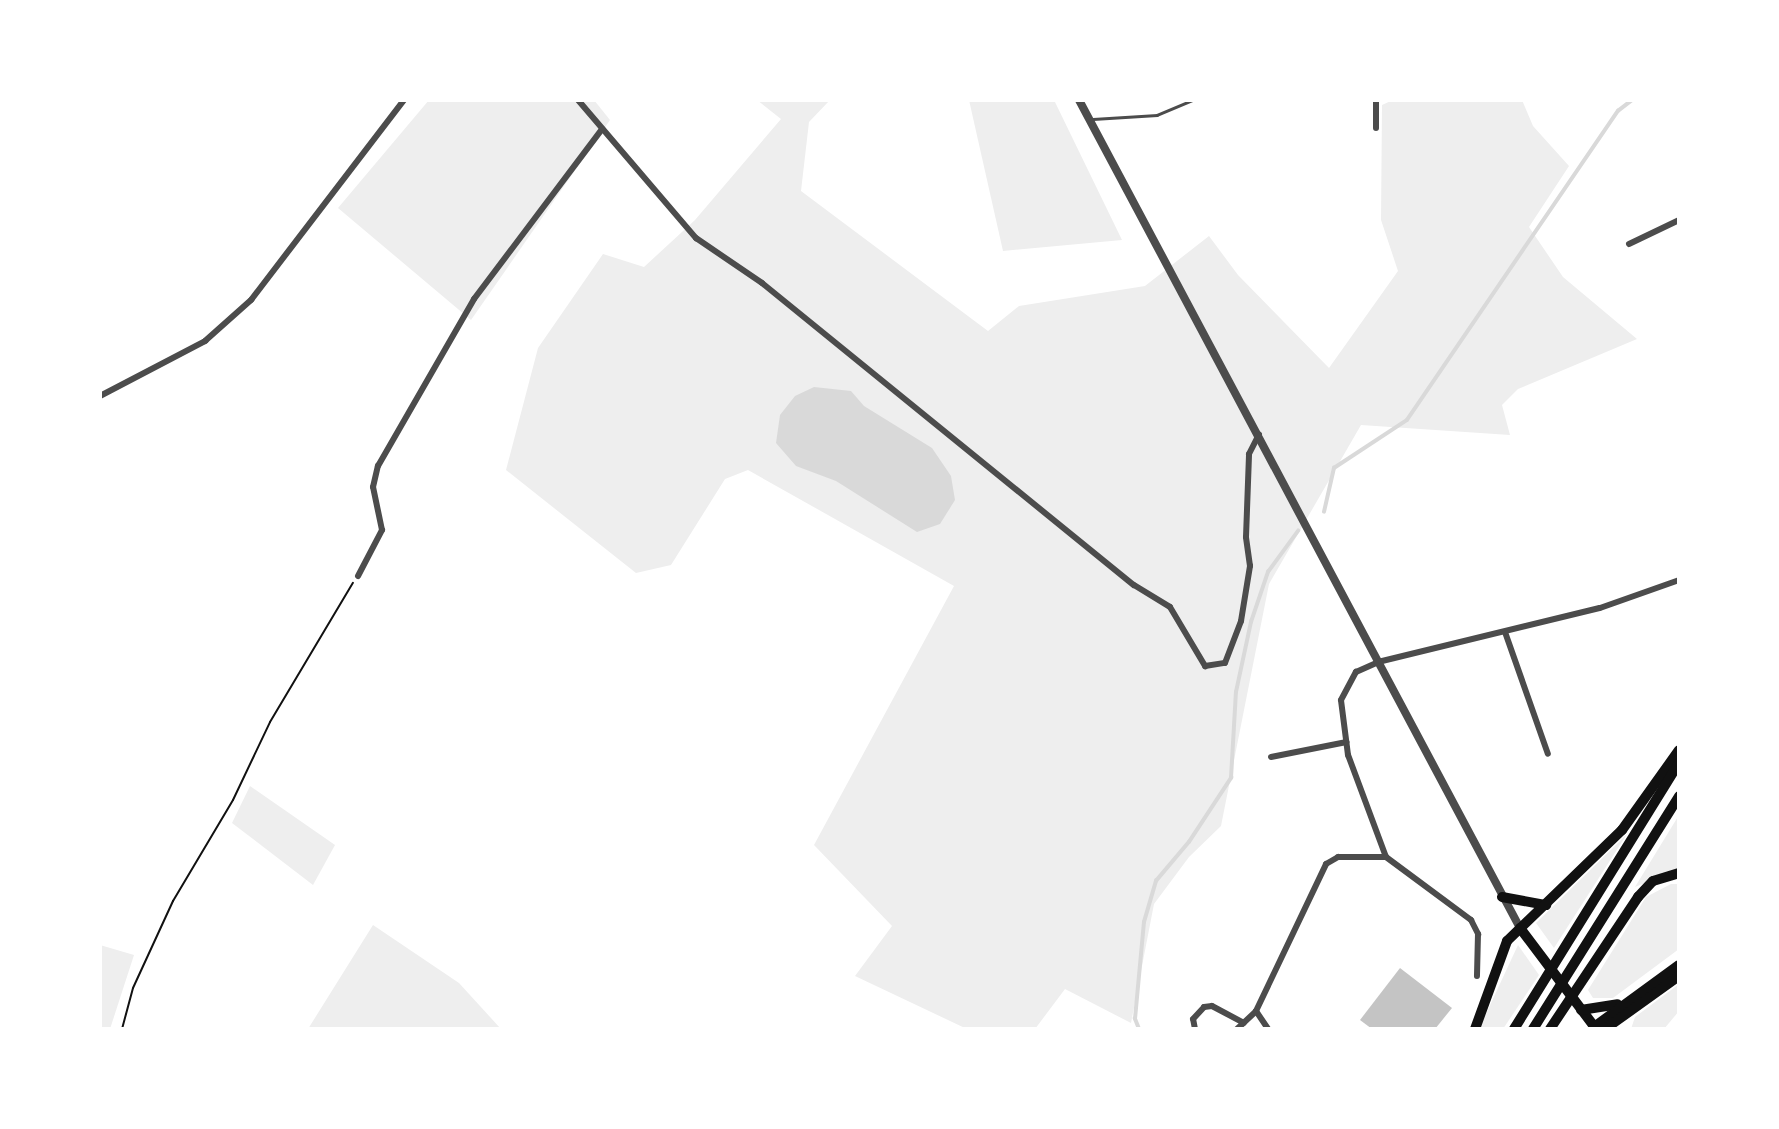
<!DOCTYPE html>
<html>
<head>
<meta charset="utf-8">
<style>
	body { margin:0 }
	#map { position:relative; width:1779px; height:1129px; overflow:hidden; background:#fff; font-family:"Alegreya Sans",sans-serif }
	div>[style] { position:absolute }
	.green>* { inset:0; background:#eee }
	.water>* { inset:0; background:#d9d9d9 }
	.stream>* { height:3.5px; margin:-1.75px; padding:0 1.75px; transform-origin:1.75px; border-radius:1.75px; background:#d9d9d9 }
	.building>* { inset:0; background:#c4c4c4 }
	.path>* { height:2px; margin:-1px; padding:0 1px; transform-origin:1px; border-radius:1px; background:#111 }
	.service>* { height:2.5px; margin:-1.25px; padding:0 1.25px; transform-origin:1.25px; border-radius:1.25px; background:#4c4c4c }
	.minor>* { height:6px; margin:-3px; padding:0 3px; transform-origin:3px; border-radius:3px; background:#4c4c4c }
	.tertiary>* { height:8px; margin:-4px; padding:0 4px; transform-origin:4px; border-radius:4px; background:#4c4c4c }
	.primary>* { height:10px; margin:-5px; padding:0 5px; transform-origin:5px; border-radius:5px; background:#111 }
	.trunk>* { height:10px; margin:-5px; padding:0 5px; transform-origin:5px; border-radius:5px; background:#111 }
	span { translate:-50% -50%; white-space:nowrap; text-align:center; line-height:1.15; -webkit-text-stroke:5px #fff; paint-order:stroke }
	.frame { position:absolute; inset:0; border:102px solid #fff; pointer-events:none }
</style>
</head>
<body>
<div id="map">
	<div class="green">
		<div style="clip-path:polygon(429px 100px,594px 100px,610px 120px,471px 320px,338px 208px)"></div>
		<div style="clip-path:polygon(757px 100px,830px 100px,809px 122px,801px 191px,988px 331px,1019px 306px,1145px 286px,1209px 236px,1238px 275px,1329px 368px,1398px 271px,1381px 220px,1382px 105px,1393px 100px,1522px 100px,1533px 126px,1569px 166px,1529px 227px,1563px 277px,1637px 339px,1518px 389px,1502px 405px,1510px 435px,1361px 425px,1269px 584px,1221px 826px,1189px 857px,1154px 904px,1131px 1023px,1065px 989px,1035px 1029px,967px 1029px,855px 976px,892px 926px,814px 845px,954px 586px,748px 470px,725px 479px,671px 565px,636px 573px,506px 470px,538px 348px,603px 254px,644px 267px,695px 220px,781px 119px)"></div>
		<div style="clip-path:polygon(969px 100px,1054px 100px,1122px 240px,1003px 251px)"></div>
		<div style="clip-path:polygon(250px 786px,335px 845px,313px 885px,232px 823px)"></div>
		<div style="clip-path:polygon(1679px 815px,1679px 869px,1635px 887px)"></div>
		<div style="clip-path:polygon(1627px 834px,1554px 948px,1536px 923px)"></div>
		<div style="clip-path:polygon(1671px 884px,1679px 884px,1679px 949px,1613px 998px,1593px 998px,1588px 990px,1646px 897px)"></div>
		<div style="clip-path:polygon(373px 925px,459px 983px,501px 1029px,308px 1029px)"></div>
		<div style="clip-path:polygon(100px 945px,134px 955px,110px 1029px,100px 1028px)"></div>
		<div style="clip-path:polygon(1518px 945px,1539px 975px,1503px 1029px,1479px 1029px)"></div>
		<div style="clip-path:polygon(1679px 984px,1679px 1011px,1664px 1029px,1631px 1029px,1635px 1017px)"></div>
	</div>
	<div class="water">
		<div style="clip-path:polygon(814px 387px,851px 391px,864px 406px,932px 448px,951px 476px,955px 500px,940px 524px,917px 532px,836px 481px,796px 466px,776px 443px,780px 415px,795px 396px)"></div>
	</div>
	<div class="stream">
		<div style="left:1324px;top:512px;width:45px;rotate:-77.2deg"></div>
		<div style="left:1334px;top:468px;width:87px;rotate:-33.3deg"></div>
		<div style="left:1407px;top:420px;width:374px;rotate:-55.7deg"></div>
		<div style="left:1618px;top:111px;width:18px;rotate:-38deg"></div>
		<div style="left:1139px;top:1029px;width:11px;rotate:-112deg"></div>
		<div style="left:1135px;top:1019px;width:97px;rotate:-84.7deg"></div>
		<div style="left:1144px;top:922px;width:43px;rotate:-73.7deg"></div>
		<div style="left:1156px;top:881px;width:51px;rotate:-49.8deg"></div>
		<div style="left:1189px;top:842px;width:77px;rotate:-56.7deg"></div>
		<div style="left:1231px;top:778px;width:86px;rotate:-86.7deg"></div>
		<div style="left:1236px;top:692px;width:72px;rotate:-77.9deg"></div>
		<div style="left:1251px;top:622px;width:53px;rotate:-71.2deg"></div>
		<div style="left:1268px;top:572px;width:51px;rotate:-53.8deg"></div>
	</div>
	<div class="building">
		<div style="clip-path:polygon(1400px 968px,1452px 1008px,1435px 1029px,1372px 1029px,1360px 1020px)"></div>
	</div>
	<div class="path">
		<div style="left:122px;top:1029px;width:42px;rotate:-75deg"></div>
		<div style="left:133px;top:988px;width:96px;rotate:-65.3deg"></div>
		<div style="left:173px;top:901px;width:117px;rotate:-59.3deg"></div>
		<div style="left:233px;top:800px;width:86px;rotate:-64.6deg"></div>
		<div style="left:270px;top:722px;width:162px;rotate:-59.2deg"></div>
	</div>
	<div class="service">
		<div style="left:1093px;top:119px;width:64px;rotate:-3.6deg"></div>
		<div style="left:1157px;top:115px;width:39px;rotate:-23deg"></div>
	</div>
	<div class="minor">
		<div style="left:578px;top:100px;width:182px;rotate:49.5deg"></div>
		<div style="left:696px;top:238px;width:80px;rotate:34.3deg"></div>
		<div style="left:762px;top:283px;width:479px;rotate:39.1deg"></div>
		<div style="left:1134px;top:585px;width:42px;rotate:31.4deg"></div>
		<div style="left:1170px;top:607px;width:69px;rotate:59.3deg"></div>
		<div style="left:1205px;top:666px;width:20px;rotate:-9deg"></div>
		<div style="left:1225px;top:663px;width:45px;rotate:-69.1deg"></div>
		<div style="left:1241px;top:621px;width:56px;rotate:-80.7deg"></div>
		<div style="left:1250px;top:566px;width:29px;rotate:-98deg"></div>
		<div style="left:1246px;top:537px;width:83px;rotate:-87.9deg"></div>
		<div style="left:1249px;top:454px;width:22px;rotate:-63deg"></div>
		<div style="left:1376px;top:128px;width:28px;rotate:-90deg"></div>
		<div style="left:1629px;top:244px;width:55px;rotate:-25.6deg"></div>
		<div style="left:100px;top:396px;width:119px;rotate:-27.6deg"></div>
		<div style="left:205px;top:341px;width:62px;rotate:-41.7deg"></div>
		<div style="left:251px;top:300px;width:252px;rotate:-52.6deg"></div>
		<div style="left:358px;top:576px;width:52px;rotate:-62.4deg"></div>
		<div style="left:382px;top:530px;width:44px;rotate:-101.8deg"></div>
		<div style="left:373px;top:487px;width:22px;rotate:-77deg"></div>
		<div style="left:378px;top:466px;width:193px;rotate:-60.1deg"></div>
		<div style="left:474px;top:299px;width:213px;rotate:-53deg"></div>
		<div style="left:1505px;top:632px;width:129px;rotate:70.6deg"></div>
		<div style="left:1271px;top:757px;width:77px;rotate:-11.2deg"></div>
		<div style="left:1386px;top:857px;width:109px;rotate:-110.4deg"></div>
		<div style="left:1348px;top:755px;width:55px;rotate:-97.3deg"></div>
		<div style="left:1341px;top:700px;width:32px;rotate:-62deg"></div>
		<div style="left:1356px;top:672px;width:24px;rotate:-24deg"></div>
		<div style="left:1378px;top:662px;width:228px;rotate:-13.7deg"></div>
		<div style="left:1600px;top:608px;width:84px;rotate:-19.5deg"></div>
		<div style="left:1256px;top:1011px;width:22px;rotate:56deg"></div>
		<div style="left:1195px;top:1029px;width:10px;rotate:-101deg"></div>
		<div style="left:1193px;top:1019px;width:16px;rotate:-47deg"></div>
		<div style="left:1204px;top:1007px;width:8px;rotate:-7deg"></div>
		<div style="left:1212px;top:1006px;width:36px;rotate:28deg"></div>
		<div style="left:1237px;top:1029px;width:26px;rotate:-43deg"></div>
		<div style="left:1256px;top:1011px;width:163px;rotate:-64.5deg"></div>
		<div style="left:1326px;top:864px;width:14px;rotate:-30deg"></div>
		<div style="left:1338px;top:857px;width:48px"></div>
		<div style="left:1386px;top:857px;width:106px;rotate:36.5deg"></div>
		<div style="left:1471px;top:920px;width:16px;rotate:63deg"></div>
		<div style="left:1478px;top:934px;width:42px;rotate:91.4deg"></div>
	</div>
	<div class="tertiary">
		<div style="left:1079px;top:100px;width:938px;rotate:61.96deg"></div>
	</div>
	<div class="primary">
		<div style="left:1520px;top:928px;width:126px;rotate:53deg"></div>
	</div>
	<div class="trunk">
		<div style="left:1502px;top:897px;width:45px;rotate:10.3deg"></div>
		<div style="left:1581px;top:1010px;width:37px;rotate:-9deg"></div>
		<div style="left:1594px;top:1027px;width:105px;rotate:-36.1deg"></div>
		<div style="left:1475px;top:1029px;width:94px;rotate:-70deg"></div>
		<div style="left:1507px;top:941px;width:160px;rotate:-44deg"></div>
		<div style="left:1622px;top:830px;width:98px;rotate:-54.5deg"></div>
		<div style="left:1514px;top:1029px;width:313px;rotate:-58.2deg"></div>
		<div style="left:1533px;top:1029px;width:275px;rotate:-57.9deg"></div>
		<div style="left:1550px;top:1029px;width:159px;rotate:-56.3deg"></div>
		<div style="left:1638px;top:897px;width:22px;rotate:-47deg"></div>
		<div style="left:1653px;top:881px;width:27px;rotate:-17deg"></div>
		<div style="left:1605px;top:1029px;width:91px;rotate:-35.6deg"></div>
	</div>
	<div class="frame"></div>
</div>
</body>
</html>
